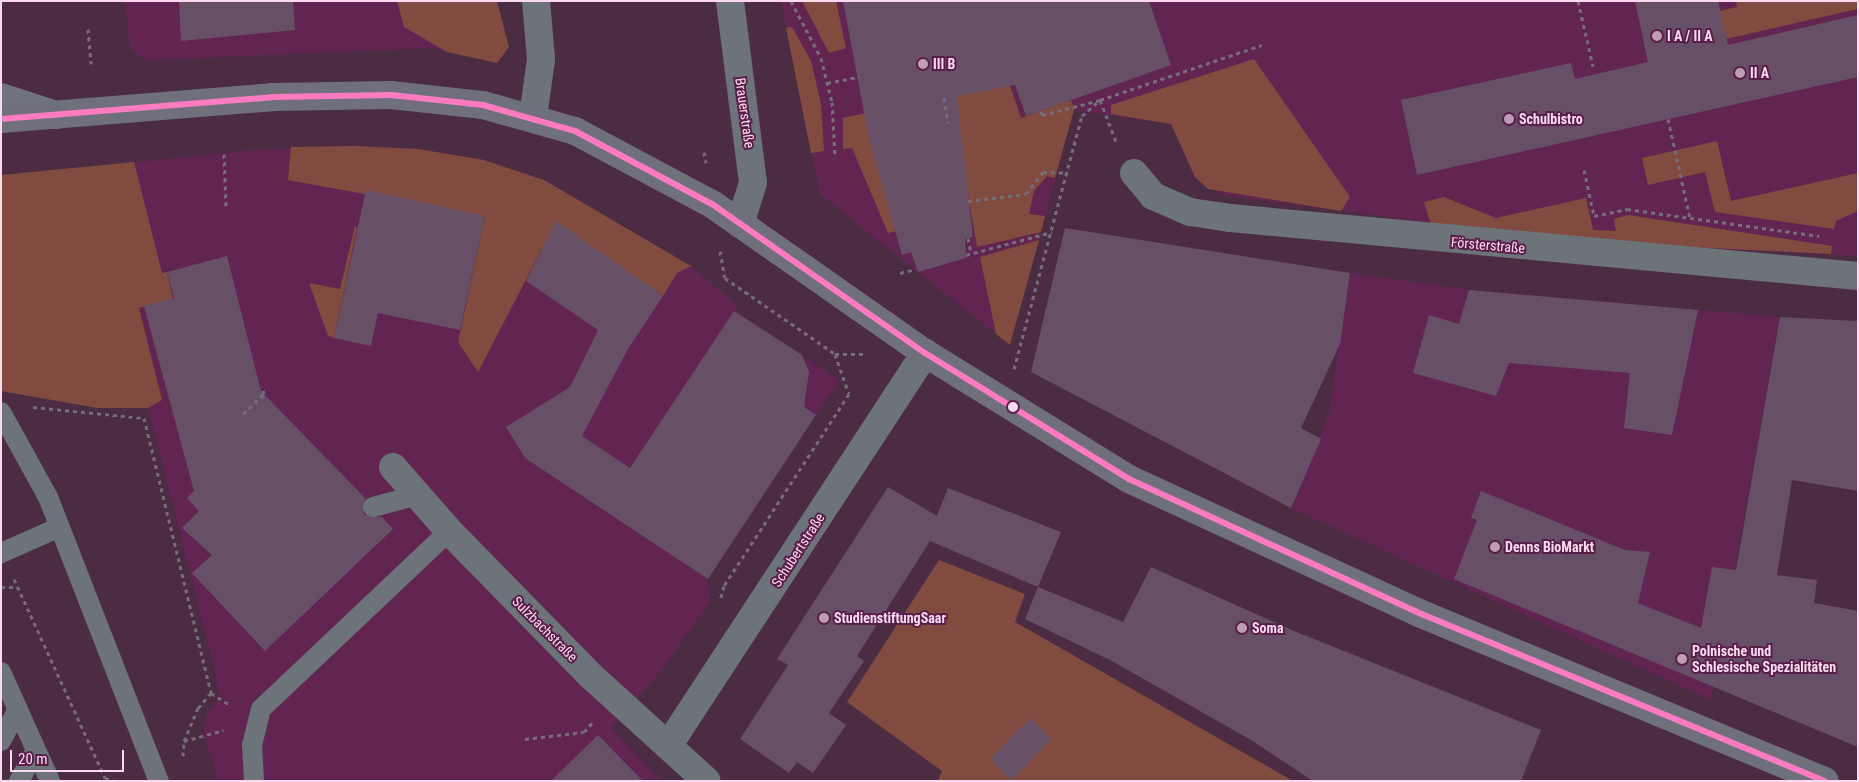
<!DOCTYPE html>
<html>
<head>
<meta charset="utf-8">
<style>
	body { margin:0 }
	#map { position:relative; width:1859px; height:782px; overflow:hidden; background:#4c2c43; font-family:"Roboto Condensed",sans-serif }
	div>[style] { position:absolute }
	.built>* { inset:0; background:#622552 }
	.green>* { inset:0; background:#814c3f }
	.building>* { inset:0; background:#675065; transform-origin:0 0 }
	.path>* { height:3px; margin-top:-1.5px; transform-origin:0; background:repeating-linear-gradient(90deg,#756d79 0 4px,transparent 0 8px) }
	.lane>* { height:20px; margin:-10px; padding:0 10px; transform-origin:10px; border-radius:10px; background:#6c7379 }
	.street>* { height:28px; margin:-14px; padding:0 14px; transform-origin:14px; border-radius:14px; background:#6c7379 }
	.secondary>* { height:28px; margin:-14px; padding:0 14px; transform-origin:14px; border-radius:14px; background:#70737d }
	.primary>* { height:28px; margin:-14px; padding:0 14px; transform-origin:14px; border-radius:14px; background:#70707c }
	.bus-1>* { height:6px; margin:-3px; padding:0 3px; transform-origin:3px; border-radius:3px; background:#fe7ac1 }
	.dots>* { width:14px; height:14px; translate:-50% -50%; box-sizing:border-box; border:2px solid #591f49; border-radius:50% }
	span { translate:-50% -50%; white-space:nowrap; text-align:center; line-height:1.15; -webkit-text-stroke:4px #591f49; paint-order:stroke }
	.poi-label { font-size:14px; color:#fedaf1; font-weight:700 }
	.left { translate:0 -50%; text-align:left }
	.street-label { font-size:14px; color:#fedaf1 }
	.frame { position:absolute; inset:0; border:2px solid #fedaf1; pointer-events:none }
	.scale { position:absolute; left:10px; top:750px; width:114px; height:22px; box-sizing:border-box; border:2px solid #fedaf1; border-top:0; padding-left:6px; font-size:15px; line-height:18px; white-space:nowrap; color:#fedaf1; -webkit-text-stroke:4px #591f49; paint-order:stroke }
</style>
</head>
<body>
<div id="map">
	<div class="built">
		<div style="clip-path:polygon(125px 1px,497px 1px,509px 47px,497px 63px,432px 48px,146px 60px,130px 48px)"></div>
		<div style="clip-path:polygon(781px 1px,1858px 1px,1858px 256px,1569px 241px,1223px 195px,1195px 177px,1171px 124px,1074px 110px,1010px 345px,820px 194px)"></div>
		<div style="clip-path:polygon(355px 146px,418px 149px,484px 160px,544px 180px,691px 266px,738px 306px,735px 311px,839px 380px,708px 579px,710px 601px,665px 666px,611px 728px,662px 781px,219px 781px,204px 736px,205px 716px,219px 698px,216px 674px,148px 408px,162px 400px,102px 166px,251px 150px)"></div>
		<div style="clip-path:polygon(1350px 273px,1469px 290px,1780px 317px,1711px 700px,1291px 508px,1329px 413px)"></div>
	</div>
	<div class="green">
		<div style="clip-path:polygon(397px 1px,497px 1px,509px 47px,497px 63px,447px 52px,404px 27px)"></div>
		<div style="clip-path:polygon(802px 1px,836px 1px,846px 48px,829px 53px)"></div>
		<div style="clip-path:polygon(1736px 1px,1858px 1px,1858px 9px,1681px 49px,1676px 21px,1737px 7px)"></div>
		<div style="clip-path:polygon(792px 27px,811px 61px,821px 104px,824px 151px,811px 153px,786px 28px)"></div>
		<div style="clip-path:polygon(1254px 59px,1350px 197px,1341px 211px,1208px 189px,1195px 177px,1171px 124px,1111px 114px,1111px 105px)"></div>
		<div style="clip-path:polygon(1010px 85px,1021px 118px,1071px 100px,1074px 110px,1055px 178px,1047px 176px,1034px 191px,1029px 214px,1045px 216px,1041px 232px,977px 247px,951px 97px)"></div>
		<div style="clip-path:polygon(876px 111px,869px 139px,896px 231px,888px 233px,852px 148px,843px 149px,843px 118px)"></div>
		<div style="clip-path:polygon(1717px 141px,1731px 201px,1858px 173px,1858px 211px,1836px 221px,1834px 229px,1715px 212px,1705px 172px,1648px 185px,1642px 158px)"></div>
		<div style="clip-path:polygon(355px 146px,418px 149px,484px 160px,544px 180px,691px 266px,677px 273px,663px 296px,556px 222px,478px 372px,458px 342px,485px 216px,288px 180px,291px 147px)"></div>
		<div style="clip-path:polygon(134px 162px,162px 273px,167px 272px,173px 299px,139px 308px,162px 400px,148px 408px,97px 408px,1px 391px,1px 175px)"></div>
		<div style="clip-path:polygon(1444px 197px,1496px 218px,1586px 198px,1593px 230px,1616px 231px,1614px 219px,1628px 215px,1832px 246px,1831px 254px,1569px 241px,1431px 225px,1424px 202px)"></div>
		<div style="clip-path:polygon(355px 226px,357px 228px,334px 338px,328px 336px,309px 283px,340px 289px)"></div>
		<div style="clip-path:polygon(1039px 240px,1010px 345px,996px 334px,980px 257px)"></div>
		<div style="clip-path:polygon(939px 560px,1025px 594px,1015px 622px,1293px 781px,938px 781px,942px 771px,847px 702px)"></div>
	</div>
	<div class="building">
		<div style="clip-path:polygon(179px 1px,293px 1px,295px 30px,181px 41px)"></div>
		<div style="clip-path:polygon(843px 1px,1149px 1px,1171px 65px,1026px 116px,1015px 85px,957px 96px,973px 237px,965px 239px,966px 258px,918px 272px,911px 252px,902px 255px,869px 139px)"></div>
		<div style="clip-path:polygon(1635px 1px,1718px 1px,1728px 45px,1858px 15px,1858px 77px,1417px 175px,1401px 100px,1571px 63px,1575px 79px,1648px 62px)"></div>
		<div style="clip-path:polygon(366px 190px,485px 216px,460px 330px,378px 313px,371px 346px,334px 338px)"></div>
		<div style="clip-path:polygon(556px 221px,663px 296px,628px 349px,582px 436px,630px 468px,734px 311px,802px 355px,809px 372px,804px 407px,816px 415px,708px 579px,525px 458px,506px 427px,570px 387px,598px 330px,526px 281px)"></div>
		<div style="clip-path:polygon(1065px 228px,1350px 273px,1340px 344px,1301px 428px,1321px 439px,1291px 508px,1031px 372px)"></div>
		<div style="clip-path:polygon(227px 256px,261px 391px,365px 498px,364px 515px,382px 517px,393px 529px,265px 651px,192px 573px,212px 555px,182px 528px,199px 511px,187px 498px,194px 491px,144px 306px,174px 298px,167px 272px)"></div>
		<div style="clip-path:polygon(1469px 290px,1698px 310px,1672px 435px,1624px 428px,1630px 373px,1509px 363px,1496px 396px,1413px 373px,1429px 315px,1459px 324px)"></div>
		<div style="clip-path:polygon(1780px 317px,1858px 321px,1858px 491px,1792px 480px,1777px 575px,1817px 580px,1814px 603px,1858px 611px,1858px 747px,1454px 579px,1477px 520px,1471px 518px,1481px 491px,1625px 550px,1650px 552px,1638px 603px,1701px 628px,1712px 567px,1736px 570px)"></div>
		<div style="clip-path:polygon(888px 487px,937px 516px,948px 488px,1061px 532px,1038px 587px,930px 541px,857px 656px,864px 661px,829px 713px,846px 725px,813px 773px,797px 762px,789px 773px,740px 739px,788px 665px,777px 659px)"></div>
		<div style="clip-path:polygon(1151px 567px,1294px 631px,1541px 730px,1521px 781px,1313px 781px,1251px 740px,1112px 661px,1025px 619px,1038px 587px,1123px 622px)"></div>
		<div style="left:1030px;top:718px;width:30px;height:58px;rotate:44deg"></div>
		<div style="clip-path:polygon(598px 735px,643px 781px,551px 781px)"></div>
	</div>
	<div class="path">
		<div style="left:791px;top:1px;width:64px;rotate:62.2deg"></div>
		<div style="left:821px;top:58px;width:45px;rotate:76deg"></div>
		<div style="left:832px;top:102px;width:56px;rotate:86.9deg"></div>
		<div style="left:1578px;top:1px;width:67px;rotate:77deg"></div>
		<div style="left:88px;top:29px;width:35px;rotate:85deg"></div>
		<div style="left:827px;top:83px;width:33px;rotate:-11deg"></div>
		<div style="left:944px;top:98px;width:25px;rotate:81deg"></div>
		<div style="left:1041px;top:111px;width:4px;rotate:76deg"></div>
		<div style="left:1042px;top:115px;width:60px;rotate:-14.5deg"></div>
		<div style="left:1100px;top:100px;width:47px;rotate:68.9deg"></div>
		<div style="left:1668px;top:119px;width:101px;rotate:77.5deg"></div>
		<div style="left:704px;top:152px;width:11px;rotate:80deg"></div>
		<div style="left:224px;top:154px;width:54px;rotate:87.9deg"></div>
		<div style="left:1584px;top:170px;width:47px;rotate:77.7deg"></div>
		<div style="left:1594px;top:216px;width:34px;rotate:-12deg"></div>
		<div style="left:1627px;top:209px;width:194px;rotate:8deg"></div>
		<div style="left:968px;top:201px;width:58px;rotate:-6.9deg"></div>
		<div style="left:1026px;top:194px;width:28px;rotate:-52deg"></div>
		<div style="left:1043px;top:172px;width:25px;rotate:2deg"></div>
		<div style="left:968px;top:238px;width:16px;rotate:79deg"></div>
		<div style="left:720px;top:251px;width:27px;rotate:80deg"></div>
		<div style="left:725px;top:278px;width:134px;rotate:34.6deg"></div>
		<div style="left:835px;top:354px;width:42px;rotate:70.7deg"></div>
		<div style="left:849px;top:394px;width:229px;rotate:123.1deg"></div>
		<div style="left:724px;top:586px;width:16px;rotate:105deg"></div>
		<div style="left:966px;top:255px;width:89px;rotate:-15deg"></div>
		<div style="left:900px;top:273px;width:16px;rotate:-14deg"></div>
		<div style="left:835px;top:354px;width:32px"></div>
		<div style="left:1014px;top:369px;width:262px;rotate:-75deg"></div>
		<div style="left:1082px;top:116px;width:24px;rotate:-42deg"></div>
		<div style="left:1100px;top:100px;width:171px;rotate:-18.8deg"></div>
		<div style="left:33px;top:407px;width:112px;rotate:5.7deg"></div>
		<div style="left:144px;top:418px;width:283px;rotate:76.3deg"></div>
		<div style="left:243px;top:414px;width:29px;rotate:-44deg"></div>
		<div style="left:264px;top:394px;width:8px;rotate:-104deg"></div>
		<div style="left:14px;top:579px;width:219px;rotate:65.4deg"></div>
		<div style="left:105px;top:778px;width:11px;rotate:15deg"></div>
		<div style="left:1px;top:587px;width:16px"></div>
		<div style="left:525px;top:739px;width:59px;rotate:-6.8deg"></div>
		<div style="left:584px;top:732px;width:13px;rotate:-48deg"></div>
		<div style="left:184px;top:741px;width:41px;rotate:-15.4deg"></div>
		<div style="left:183px;top:756px;width:15px;rotate:-86deg"></div>
		<div style="left:184px;top:741px;width:36px;rotate:-67deg"></div>
		<div style="left:198px;top:708px;width:20px;rotate:-49deg"></div>
		<div style="left:211px;top:693px;width:22px;rotate:32deg"></div>
	</div>
	<div class="lane">
		<div style="left:1px;top:412px;width:97px;rotate:61.1deg"></div>
		<div style="left:48px;top:497px;width:305px;rotate:68.7deg"></div>
		<div style="left:373px;top:507px;width:47px;rotate:-14.9deg"></div>
		<div style="left:1px;top:553px;width:64px;rotate:-23.8deg"></div>
		<div style="left:1px;top:672px;width:120px;rotate:65.8deg"></div>
		<div style="left:1px;top:741px;width:36px;rotate:-62deg"></div>
		<div style="left:19px;top:781px;width:35px;rotate:-61deg"></div>
		<div style="left:254px;top:781px;width:36px;rotate:-93deg"></div>
		<div style="left:252px;top:745px;width:37px;rotate:-76deg"></div>
		<div style="left:261px;top:709px;width:259px;rotate:-43.4deg"></div>
	</div>
	<div class="street">
		<div style="left:730px;top:1px;width:183px;rotate:82.8deg"></div>
		<div style="left:753px;top:183px;width:43px;rotate:107.6deg"></div>
		<div style="left:533px;top:117px;width:59px;rotate:-82.1deg"></div>
		<div style="left:541px;top:59px;width:58px;rotate:-94.9deg"></div>
		<div style="left:1134px;top:173px;width:30px;rotate:50deg"></div>
		<div style="left:1153px;top:196px;width:40px;rotate:23.4deg"></div>
		<div style="left:1190px;top:212px;width:40px;rotate:8.5deg"></div>
		<div style="left:1230px;top:218px;width:631px;rotate:5.28deg"></div>
		<div style="left:393px;top:467px;width:85px;rotate:48.8deg"></div>
		<div style="left:449px;top:531px;width:203px;rotate:45.6deg"></div>
		<div style="left:591px;top:676px;width:156px;rotate:42.2deg"></div>
		<div style="left:668px;top:746px;width:470px;rotate:-56.8deg"></div>
	</div>
	<div class="secondary">
		<div style="left:1px;top:97px;width:58px;rotate:18.1deg"></div>
	</div>
	<div class="primary">
		<div style="left:1px;top:119px;width:272px;rotate:-4.6deg"></div>
		<div style="left:272px;top:97px;width:119px;rotate:-1deg"></div>
		<div style="left:391px;top:95px;width:93px;rotate:6.2deg"></div>
		<div style="left:483px;top:105px;width:96px;rotate:15.8deg"></div>
		<div style="left:575px;top:131px;width:155px;rotate:28.1deg"></div>
		<div style="left:712px;top:204px;width:260px;rotate:35deg"></div>
		<div style="left:925px;top:353px;width:240px;rotate:31.7deg"></div>
		<div style="left:1129px;top:479px;width:319px;rotate:24.8deg"></div>
		<div style="left:1419px;top:613px;width:439px;rotate:22.5deg"></div>
	</div>
	<div class="bus-1">
		<div style="left:1px;top:119px;width:272px;rotate:-4.6deg"></div>
		<div style="left:272px;top:97px;width:119px;rotate:-1deg"></div>
		<div style="left:391px;top:95px;width:93px;rotate:6.2deg"></div>
		<div style="left:483px;top:105px;width:96px;rotate:15.8deg"></div>
		<div style="left:575px;top:131px;width:155px;rotate:28.1deg"></div>
		<div style="left:712px;top:204px;width:260px;rotate:35deg"></div>
		<div style="left:925px;top:353px;width:240px;rotate:31.7deg"></div>
		<div style="left:1129px;top:479px;width:319px;rotate:24.8deg"></div>
		<div style="left:1419px;top:613px;width:439px;rotate:22.5deg"></div>
	</div>
	<div class="dots">
		<div style="left:1657px;top:36px;background:#c09db4"></div>
		<div style="left:923px;top:64px;background:#c09db4"></div>
		<div style="left:1740px;top:73px;background:#c09db4"></div>
		<div style="left:1509px;top:119px;background:#c09db4"></div>
		<div style="left:1013px;top:407px;background:#fedaf1"></div>
		<div style="left:1495px;top:547px;background:#c09db4"></div>
		<div style="left:824px;top:618px;background:#c09db4"></div>
		<div style="left:1242px;top:628px;background:#c09db4"></div>
		<div style="left:1682px;top:659px;background:#c09db4"></div>
	</div>
	<div class="poi-label">
		<span class="left" style="left:1667px;top:36px">I A / II A</span>
		<span class="left" style="left:933px;top:64px">III B</span>
		<span class="left" style="left:1750px;top:73px">II A</span>
		<span class="left" style="left:1519px;top:119px">Schulbistro</span>
		<span class="left" style="left:1505px;top:547px">Denns BioMarkt</span>
		<span class="left" style="left:834px;top:618px">StudienstiftungSaar</span>
		<span class="left" style="left:1252px;top:628px">Soma</span>
		<span class="left" style="left:1692px;top:659px">Polnische und<br>Schlesische Spezialitäten</span>
	</div>
	<div class="street-label">
		<span style="left:745px;top:113px;rotate:82deg">Brauerstraße</span>
		<span style="left:1488px;top:245px;rotate:5deg">Försterstraße</span>
		<span style="left:798px;top:550px;rotate:-57deg">Schubertstraße</span>
		<span style="left:545px;top:629px;rotate:45deg">Sulzbachstraße</span>
	</div>
	<div class="frame"></div>
	<div class="scale">20 m</div>
</div>
</body>
</html>
